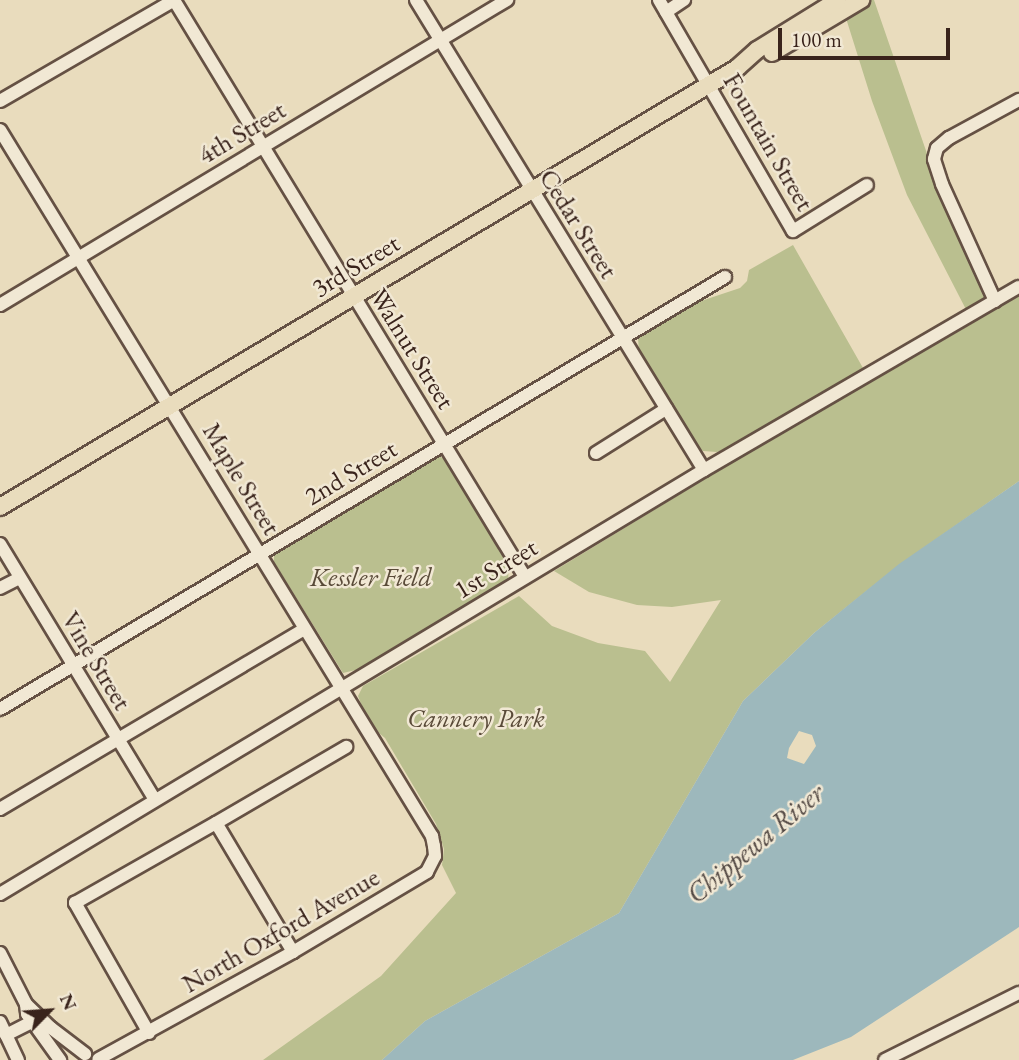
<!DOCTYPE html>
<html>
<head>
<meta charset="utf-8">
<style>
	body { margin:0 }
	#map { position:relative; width:1019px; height:1060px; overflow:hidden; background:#e9dcbd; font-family:"EB Garamond",serif }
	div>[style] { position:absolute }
	.green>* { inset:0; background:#babf8f }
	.water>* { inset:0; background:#9db8bc }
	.roads { filter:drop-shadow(2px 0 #655144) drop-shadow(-2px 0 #655144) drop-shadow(0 2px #655144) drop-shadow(0 -2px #655144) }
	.minor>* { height:12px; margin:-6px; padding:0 6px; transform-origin:6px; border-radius:6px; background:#f1e8d4 }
	.major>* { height:16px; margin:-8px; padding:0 8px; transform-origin:8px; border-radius:8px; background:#e9dcbd }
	span { translate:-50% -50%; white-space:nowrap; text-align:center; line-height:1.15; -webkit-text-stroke:5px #f1e8d4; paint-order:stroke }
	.street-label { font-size:26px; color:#39231b }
	.park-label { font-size:26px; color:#594a38; font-style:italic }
	.water-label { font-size:28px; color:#524843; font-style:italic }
	.north { position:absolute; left:14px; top:976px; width:70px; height:70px; -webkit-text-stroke:5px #f1e8d4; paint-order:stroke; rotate:65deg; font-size:19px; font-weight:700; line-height:28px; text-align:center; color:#39231b }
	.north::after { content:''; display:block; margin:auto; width:24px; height:32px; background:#39231b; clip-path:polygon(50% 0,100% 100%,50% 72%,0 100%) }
	.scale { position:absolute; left:778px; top:28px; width:172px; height:32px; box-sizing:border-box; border:4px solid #39231b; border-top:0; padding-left:9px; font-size:21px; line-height:24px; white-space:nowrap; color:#39231b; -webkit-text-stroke:5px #f1e8d4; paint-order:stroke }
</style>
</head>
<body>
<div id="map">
	<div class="green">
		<div style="clip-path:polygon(870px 0,874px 0,933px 171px,995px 309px,1019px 296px,1019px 481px,899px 565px,814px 633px,743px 701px,619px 913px,425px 1021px,382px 1060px,263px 1060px,381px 976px,456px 893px,442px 865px,444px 849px,436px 824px,385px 738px,374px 729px,363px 709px,358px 696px,363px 686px,519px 596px,552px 626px,598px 643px,645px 651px,670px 682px,721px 600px,672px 607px,637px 605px,589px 592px,554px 571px,754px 449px,973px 323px,907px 195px,872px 101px,845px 15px)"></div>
		<div style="clip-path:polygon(793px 245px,863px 368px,730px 447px,717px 452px,703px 451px,697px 447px,639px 352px,638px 338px,692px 304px,740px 288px,747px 281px,749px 270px)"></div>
		<div style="clip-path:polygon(439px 456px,446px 460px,509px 566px,508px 581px,360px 669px,343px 673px,274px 562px,274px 554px)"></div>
	</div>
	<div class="water">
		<div style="clip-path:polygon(evenodd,1019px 481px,1019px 927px,851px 1037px,793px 1060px,382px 1060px,425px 1021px,619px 913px,743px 701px,814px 633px,899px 564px,1019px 481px,799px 731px,812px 735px,816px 746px,804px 764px,787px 758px,789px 748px,799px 731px)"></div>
	</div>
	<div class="roads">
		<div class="minor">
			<div style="left:174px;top:0;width:675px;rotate:58.69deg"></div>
			<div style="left:416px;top:0;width:551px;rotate:58.5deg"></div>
			<div style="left:659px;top:0;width:267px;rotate:59.9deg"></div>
			<div style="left:793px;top:231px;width:87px;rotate:-31.9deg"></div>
			<div style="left:666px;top:12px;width:22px;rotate:-34deg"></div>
			<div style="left:0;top:101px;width:201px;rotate:-30.1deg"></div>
			<div style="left:0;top:130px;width:828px;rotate:58.54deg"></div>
			<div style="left:432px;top:836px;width:10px;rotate:79deg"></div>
			<div style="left:434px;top:846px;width:10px;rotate:84deg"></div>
			<div style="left:435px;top:856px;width:18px;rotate:117deg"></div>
			<div style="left:427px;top:872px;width:156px;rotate:149.2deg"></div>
			<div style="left:293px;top:952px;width:222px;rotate:151.2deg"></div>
			<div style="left:995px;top:301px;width:128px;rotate:-114.4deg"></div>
			<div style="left:942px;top:184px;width:26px;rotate:-108deg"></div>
			<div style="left:934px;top:159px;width:11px;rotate:-75deg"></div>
			<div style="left:937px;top:148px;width:16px;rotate:-40deg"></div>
			<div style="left:949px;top:138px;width:80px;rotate:-28.5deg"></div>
			<div style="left:0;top:305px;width:592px;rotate:-31.03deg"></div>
			<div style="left:596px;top:453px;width:83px;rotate:-32.2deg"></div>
			<div style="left:0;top:544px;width:299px;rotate:58.8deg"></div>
			<div style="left:0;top:588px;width:22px;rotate:-27deg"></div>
			<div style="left:0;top:709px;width:844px;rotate:-30.79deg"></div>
			<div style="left:0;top:809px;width:353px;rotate:-30.6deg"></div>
			<div style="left:0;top:894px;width:822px;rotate:-31.06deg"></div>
			<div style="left:704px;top:470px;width:364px;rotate:-30.2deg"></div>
			<div style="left:293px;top:952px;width:150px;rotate:-120.8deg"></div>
			<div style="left:216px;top:823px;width:151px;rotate:-30.3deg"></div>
			<div style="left:0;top:953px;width:57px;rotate:63deg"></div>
			<div style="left:26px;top:1004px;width:10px;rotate:84deg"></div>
			<div style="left:27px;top:1014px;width:57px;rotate:54.3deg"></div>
			<div style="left:26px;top:1004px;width:35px;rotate:44deg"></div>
			<div style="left:51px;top:1028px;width:43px;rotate:37.4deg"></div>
			<div style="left:0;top:1022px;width:42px;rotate:64.7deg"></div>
			<div style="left:149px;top:1033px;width:150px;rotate:-119.6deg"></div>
			<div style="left:75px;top:903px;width:162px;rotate:-29.6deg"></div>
			<div style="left:6px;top:1035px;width:29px;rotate:-27deg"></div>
			<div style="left:885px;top:1060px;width:150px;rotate:-26.6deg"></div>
		</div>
		<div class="major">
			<div style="left:772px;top:53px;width:104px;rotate:-30.8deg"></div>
			<div style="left:0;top:507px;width:858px;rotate:-30.78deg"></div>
			<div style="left:737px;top:68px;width:27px;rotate:-42deg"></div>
			<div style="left:757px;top:50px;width:95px;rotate:-31.7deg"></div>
		</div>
	</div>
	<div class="street-label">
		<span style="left:242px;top:133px;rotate:-31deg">4th Street</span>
		<span style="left:768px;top:142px;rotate:60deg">Fountain Street</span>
		<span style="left:578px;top:224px;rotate:58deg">Cedar Street</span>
		<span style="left:356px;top:266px;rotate:-31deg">3rd Street</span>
		<span style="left:412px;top:349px;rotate:58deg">Walnut Street</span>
		<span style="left:351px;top:473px;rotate:-31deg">2nd Street</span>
		<span style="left:241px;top:479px;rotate:59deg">Maple Street</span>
		<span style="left:496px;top:569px;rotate:-31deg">1st Street</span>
		<span style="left:96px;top:661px;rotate:59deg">Vine Street</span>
		<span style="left:281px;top:931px;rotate:-30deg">North Oxford Avenue</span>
	</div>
	<div class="park-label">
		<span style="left:371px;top:578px">Kessler Field</span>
		<span style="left:476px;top:719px">Cannery Park</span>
	</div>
	<div class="water-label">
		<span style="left:755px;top:843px;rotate:-40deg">Chippewa River</span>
	</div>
	<div class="north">N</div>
	<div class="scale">100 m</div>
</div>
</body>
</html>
